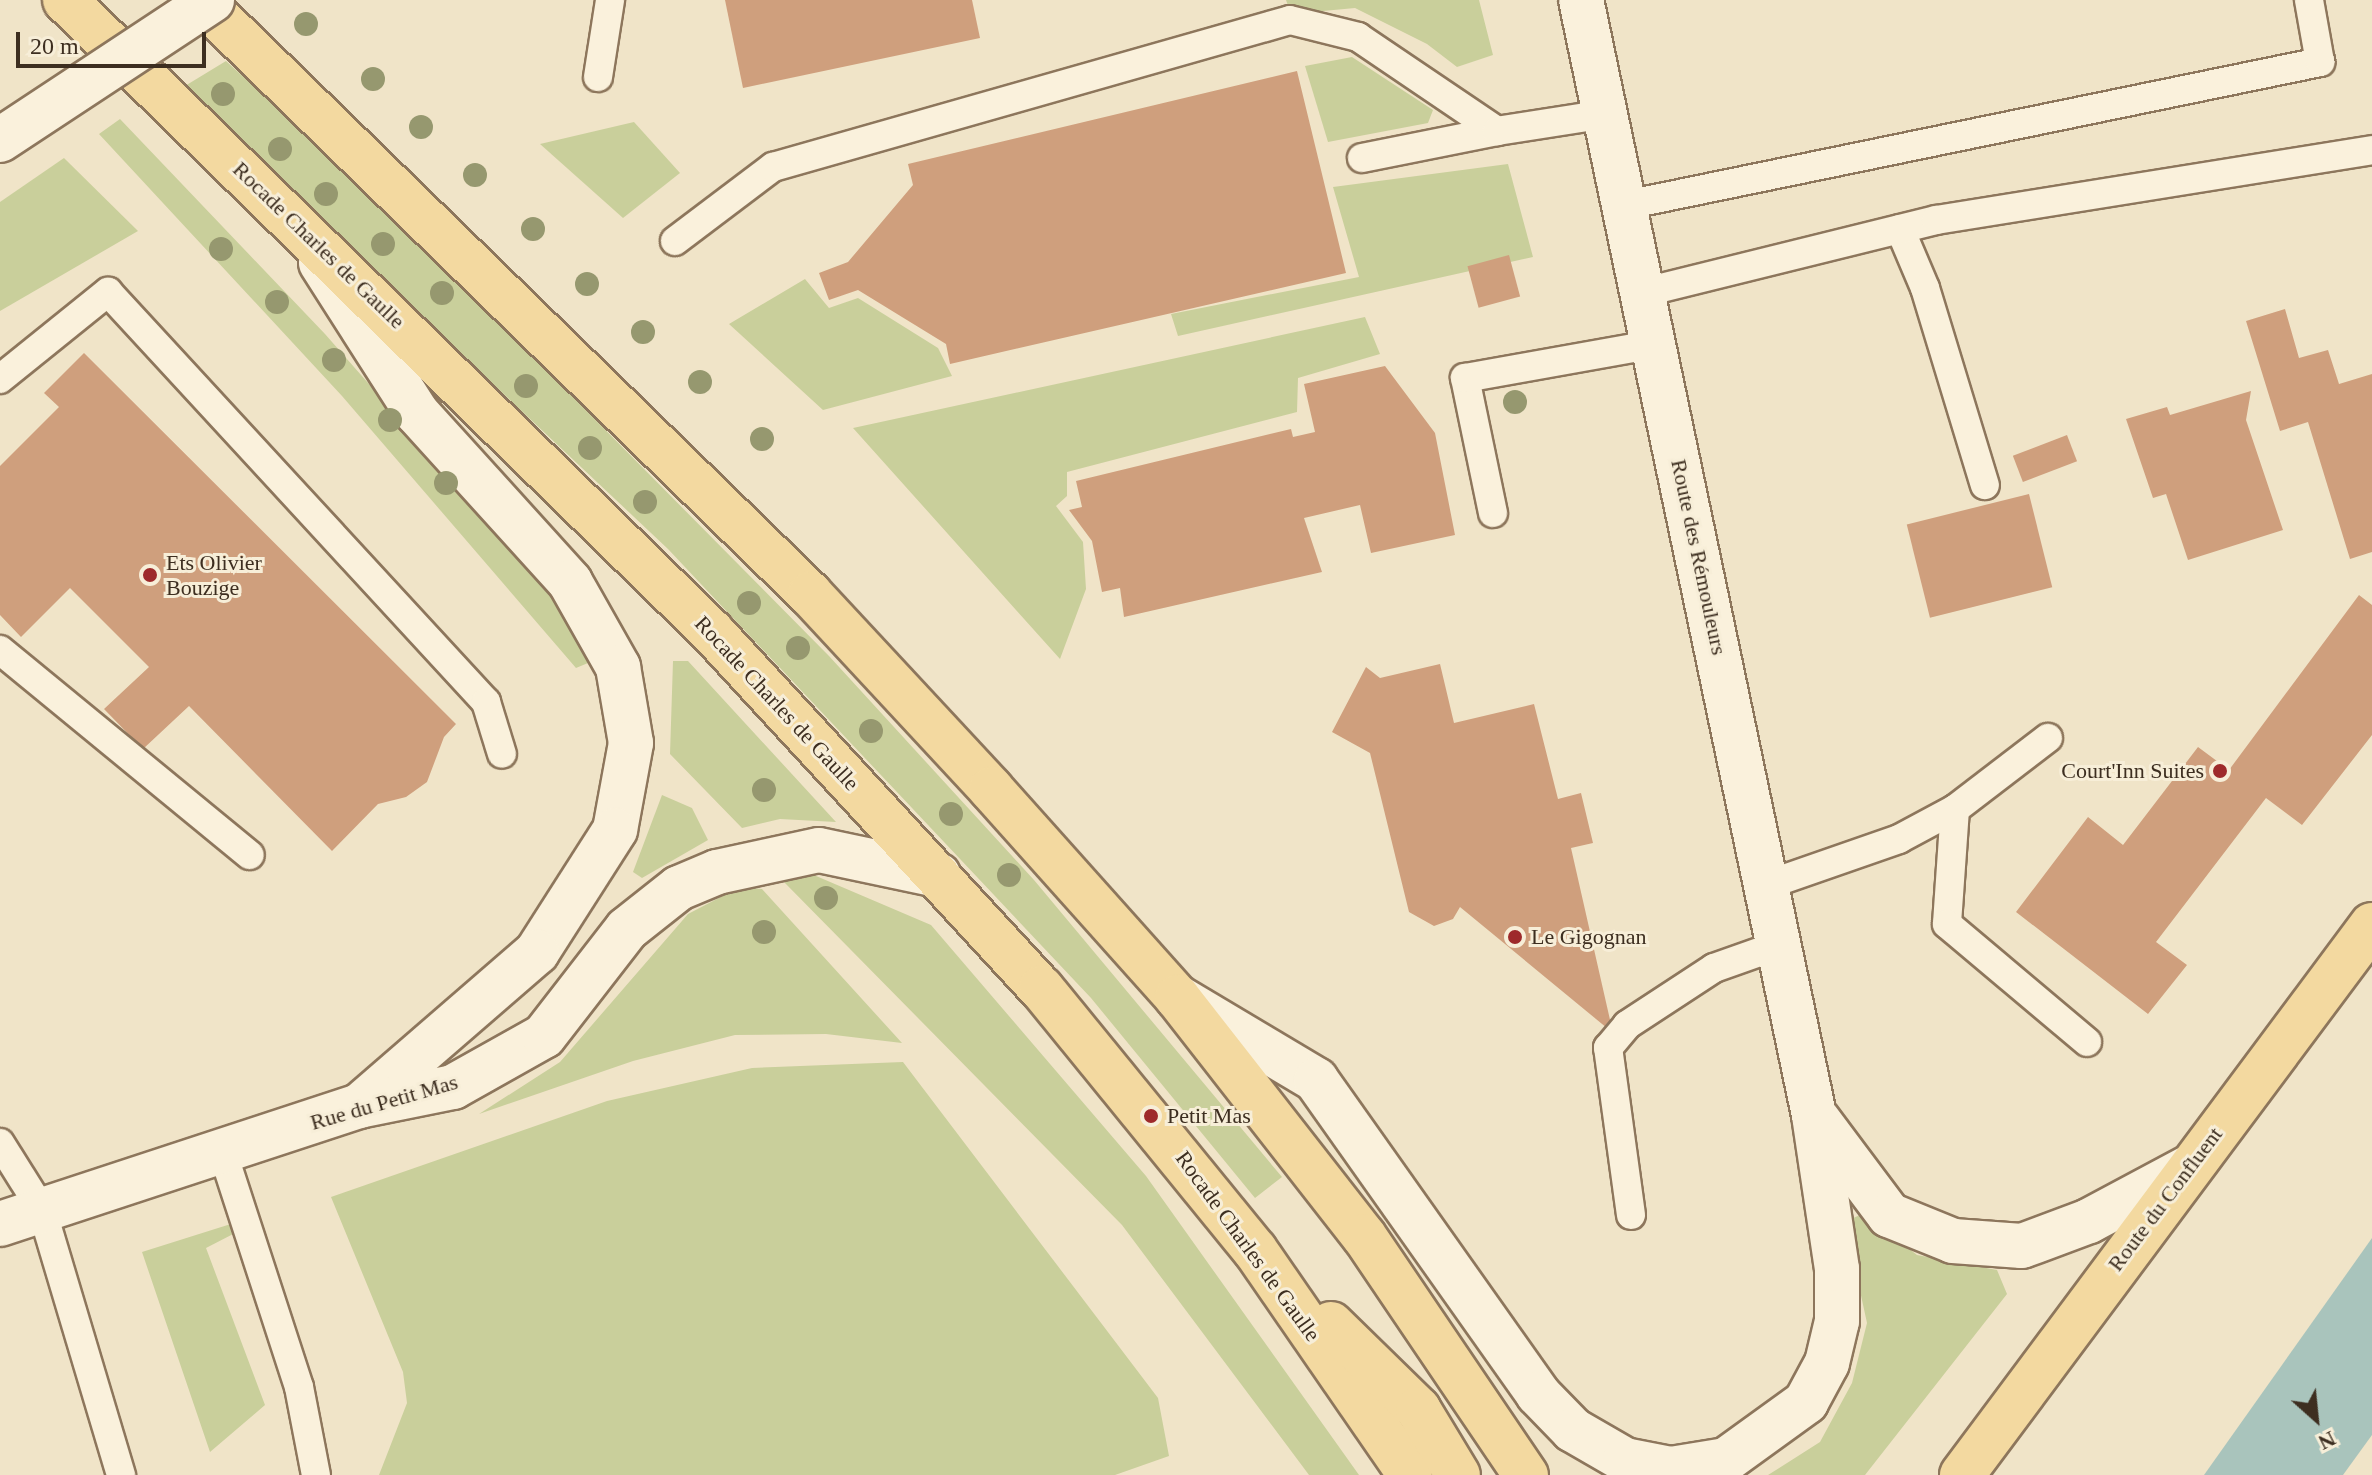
<!DOCTYPE html>
<html>
<head>
<meta charset="utf-8">
<style>
	body { margin:0 }
	#map { position:relative; width:2372px; height:1475px; overflow:hidden; background:#f0e4c8; font-family:Georgia,serif }
	div>[style] { position:absolute }
	.green>* { inset:0; background:#c9cf9b }
	.water>* { inset:0; background:#a9c4bc }
	.building>* { inset:0; background:#cf9f7d; transform-origin:0 0 }
	.roads { filter:drop-shadow(2px 0 #8d765c) drop-shadow(-2px 0 #8d765c) drop-shadow(0 2px #8d765c) drop-shadow(0 -2px #8d765c) }
	.service>* { height:28px; margin:-14px; padding:0 14px; transform-origin:14px; border-radius:14px; background:#faf1dc }
	.minor>* { height:44px; margin:-22px; padding:0 22px; transform-origin:22px; border-radius:22px; background:#faf1dc }
	.primary>* { height:44px; margin:-22px; padding:0 22px; transform-origin:22px; border-radius:22px; background:#f3d9a0 }
	.bridges { filter:drop-shadow(2px 0 #8d765c) drop-shadow(-2px 0 #8d765c) drop-shadow(0 2px #8d765c) drop-shadow(0 -2px #8d765c) }
	.minor-bridge>* { height:44px; margin:-22px; padding:0 22px; transform-origin:22px; border-radius:22px; background:#faf1dc }
	.trees>* { width:24px; height:24px; margin:-12px; border-radius:50%; background:#96986f }
	.dots>* { width:22px; height:22px; translate:-50% -50%; box-sizing:border-box; border:4px solid #f7eed8; border-radius:50% }
	span { translate:-50% -50%; white-space:nowrap; text-align:center; line-height:1.15; -webkit-text-stroke:6px #f7eed8; paint-order:stroke }
	.street-label { font-size:22px; color:#3d2e20 }
	.poi-label { font-size:22px; color:#3d2e20 }
	.left { translate:0 -50%; text-align:left }
	.right { translate:-100% -50%; text-align:right }
	.north { position:absolute; left:2276px; top:1379px; width:80px; height:80px; -webkit-text-stroke:6px #f7eed8; paint-order:stroke; rotate:153deg; font-size:22px; font-weight:700; line-height:32px; text-align:center; color:#3d2e20 }
	.north::after { content:''; display:block; margin:auto; width:28px; height:36px; background:#3d2e20; clip-path:polygon(50% 0,100% 100%,50% 72%,0 100%) }
	.scale { position:absolute; left:16px; top:32px; width:190px; height:36px; box-sizing:border-box; border:4px solid #3d2e20; border-top:0; padding-left:10px; font-size:24px; line-height:28px; white-space:nowrap; color:#3d2e20; -webkit-text-stroke:6px #f7eed8; paint-order:stroke }
</style>
</head>
<body>
<div id="map">
	<div class="green">
		<div style="clip-path:polygon(1286px 0,1479px 0,1493px 55px,1457px 67px,1427px 44px,1355px 8px,1291px 14px)"></div>
		<div style="clip-path:polygon(1352px 57px,1433px 110px,1428px 123px,1328px 142px,1305px 66px)"></div>
		<div style="clip-path:polygon(226px 61px,368px 190px,829px 656px,1034px 880px,1282px 1177px,1255px 1198px,1091px 998px,668px 549px,180px 89px)"></div>
		<div style="clip-path:polygon(120px 119px,325px 334px,549px 589px,588px 663px,576px 668px,342px 396px,99px 134px)"></div>
		<div style="clip-path:polygon(634px 122px,680px 173px,623px 218px,540px 144px)"></div>
		<div style="clip-path:polygon(64px 158px,138px 231px,0 311px,0 202px)"></div>
		<div style="clip-path:polygon(1508px 164px,1533px 257px,1178px 336px,1171px 314px,1359px 277px,1333px 187px)"></div>
		<div style="clip-path:polygon(805px 279px,829px 308px,858px 298px,938px 348px,952px 376px,823px 410px,729px 324px)"></div>
		<div style="clip-path:polygon(1365px 317px,1380px 354px,1298px 378px,1297px 412px,1067px 472px,1067px 496px,1056px 506px,1083px 542px,1086px 589px,1060px 659px,853px 428px)"></div>
		<div style="clip-path:polygon(673px 661px,688px 661px,836px 822px,780px 819px,742px 828px,670px 754px)"></div>
		<div style="clip-path:polygon(662px 795px,692px 808px,708px 840px,642px 878px,633px 872px)"></div>
		<div style="clip-path:polygon(802px 870px,931px 925px,1146px 1176px,1359px 1475px,1309px 1475px,1122px 1225px,783px 881px)"></div>
		<div style="clip-path:polygon(740px 887px,762px 889px,902px 1043px,826px 1034px,735px 1035px,633px 1061px,479px 1114px,560px 1062px,688px 914px)"></div>
		<div style="clip-path:polygon(903px 1062px,1158px 1398px,1169px 1456px,1115px 1475px,379px 1475px,407px 1403px,403px 1372px,331px 1197px,607px 1101px,752px 1068px)"></div>
		<div style="clip-path:polygon(1864px 1213px,1917px 1255px,1997px 1270px,2007px 1294px,1865px 1475px,1768px 1475px,1820px 1442px,1852px 1383px,1867px 1323px,1845px 1222px)"></div>
		<div style="clip-path:polygon(234px 1223px,239px 1231px,206px 1248px,265px 1405px,210px 1452px,142px 1252px)"></div>
	</div>
	<div class="water">
		<div style="clip-path:polygon(2372px 1238px,2372px 1435px,2343px 1475px,2204px 1475px)"></div>
	</div>
	<div class="building">
		<div style="clip-path:polygon(725px 0,972px 0,980px 38px,743px 88px)"></div>
		<div style="clip-path:polygon(1297px 71px,1346px 273px,950px 364px,946px 344px,858px 290px,829px 300px,819px 273px,848px 262px,913px 185px,908px 164px)"></div>
		<div style="left:1509px;top:255px;width:43px;height:43px;rotate:75deg"></div>
		<div style="clip-path:polygon(2285px 309px,2299px 358px,2328px 350px,2339px 384px,2372px 374px,2372px 552px,2350px 559px,2308px 422px,2280px 431px,2246px 321px)"></div>
		<div style="clip-path:polygon(84px 353px,456px 724px,444px 737px,427px 782px,406px 797px,378px 804px,332px 851px,189px 706px,143px 749px,104px 709px,149px 667px,70px 588px,21px 637px,0 615px,0 466px,59px 407px,44px 393px)"></div>
		<div style="clip-path:polygon(1385px 366px,1435px 433px,1455px 535px,1371px 553px,1360px 505px,1304px 518px,1322px 572px,1124px 617px,1120px 588px,1102px 592px,1092px 541px,1069px 510px,1082px 507px,1076px 481px,1291px 429px,1293px 437px,1315px 432px,1304px 384px)"></div>
		<div style="clip-path:polygon(2251px 391px,2246px 420px,2283px 530px,2188px 560px,2166px 494px,2153px 498px,2126px 419px,2167px 407px,2170px 415px)"></div>
		<div style="left:2067px;top:435px;width:28px;height:58px;rotate:69deg"></div>
		<div style="left:2029px;top:494px;width:96px;height:126px;rotate:76deg"></div>
		<div style="clip-path:polygon(2359px 595px,2372px 605px,2372px 735px,2302px 825px,2266px 798px,2156px 942px,2187px 965px,2148px 1014px,2016px 912px,2088px 817px,2123px 845px,2198px 747px,2229px 770px)"></div>
		<div style="clip-path:polygon(1440px 664px,1454px 723px,1534px 704px,1558px 799px,1581px 793px,1593px 843px,1571px 848px,1613px 1033px,1460px 907px,1453px 919px,1434px 926px,1409px 912px,1370px 753px,1332px 732px,1366px 667px,1380px 678px)"></div>
	</div>
	<div class="roads">
		<div class="service">
			<div style="left:598px;top:77px;width:78px;rotate:-81.1deg"></div>
			<div style="left:1362px;top:158px;width:138px;rotate:-11.3deg"></div>
			<div style="left:1626px;top:205px;width:709px;rotate:-11.64deg"></div>
			<div style="left:2320px;top:62px;width:63px;rotate:-100.1deg"></div>
			<div style="left:1900px;top:229px;width:64px;rotate:67deg"></div>
			<div style="left:1925px;top:288px;width:206px;rotate:73.1deg"></div>
			<div style="left:675px;top:241px;width:123px;rotate:-37.1deg"></div>
			<div style="left:773px;top:167px;width:537px;rotate:-15.87deg"></div>
			<div style="left:1290px;top:20px;width:70px;rotate:14deg"></div>
			<div style="left:1358px;top:37px;width:168px;rotate:34.1deg"></div>
			<div style="left:1497px;top:131px;width:110px;rotate:-8.9deg"></div>
			<div style="left:1645px;top:292px;width:300px;rotate:-13.9deg"></div>
			<div style="left:1936px;top:220px;width:442px;rotate:-9.1deg"></div>
			<div style="left:0;top:379px;width:139px;rotate:-38.9deg"></div>
			<div style="left:108px;top:292px;width:558px;rotate:47.33deg"></div>
			<div style="left:486px;top:702px;width:54px;rotate:72.9deg"></div>
			<div style="left:1493px;top:513px;width:138px;rotate:-101.7deg"></div>
			<div style="left:1465px;top:378px;width:194px;rotate:-10.1deg"></div>
			<div style="left:0;top:650px;width:323px;rotate:39.4deg"></div>
			<div style="left:1955px;top:809px;width:117px;rotate:-37.4deg"></div>
			<div style="left:1767px;top:885px;width:140px;rotate:-19.2deg"></div>
			<div style="left:1899px;top:839px;width:64px;rotate:-28.2deg"></div>
			<div style="left:1955px;top:809px;width:115px;rotate:94deg"></div>
			<div style="left:1947px;top:924px;width:183px;rotate:40.1deg"></div>
			<div style="left:0;top:1143px;width:79px;rotate:57.9deg"></div>
			<div style="left:42px;top:1210px;width:277px;rotate:73.4deg"></div>
			<div style="left:222px;top:1150px;width:249px;rotate:72deg"></div>
			<div style="left:299px;top:1387px;width:90px;rotate:79.1deg"></div>
			<div style="left:1631px;top:1215px;width:169px;rotate:-97.8deg"></div>
			<div style="left:1608px;top:1048px;width:30px;rotate:-50deg"></div>
			<div style="left:1627px;top:1025px;width:104px;rotate:-33.2deg"></div>
			<div style="left:1714px;top:968px;width:69px;rotate:-19.5deg"></div>
		</div>
		<div class="minor">
			<div style="left:321px;top:263px;width:178px;rotate:57.4deg"></div>
			<div style="left:417px;top:413px;width:228px;rotate:47.8deg"></div>
			<div style="left:570px;top:582px;width:98px;rotate:60.5deg"></div>
			<div style="left:618px;top:667px;width:77px;rotate:80.3deg"></div>
			<div style="left:631px;top:743px;width:88px;rotate:100.4deg"></div>
			<div style="left:615px;top:830px;width:145px;rotate:122.6deg"></div>
			<div style="left:537px;top:952px;width:235px;rotate:139.1deg"></div>
			<div style="left:1177px;top:997px;width:162px;rotate:30.8deg"></div>
			<div style="left:1316px;top:1080px;width:385px;rotate:54.7deg"></div>
			<div style="left:1538px;top:1394px;width:50px;rotate:45.8deg"></div>
			<div style="left:1573px;top:1430px;width:60px;rotate:30deg"></div>
			<div style="left:1625px;top:1460px;width:47px;rotate:11.1deg"></div>
			<div style="left:1671px;top:1469px;width:56px;rotate:-9.3deg"></div>
			<div style="left:1726px;top:1460px;width:99px;rotate:-35.9deg"></div>
			<div style="left:1806px;top:1402px;width:44px;rotate:-61.7deg"></div>
			<div style="left:1827px;top:1363px;width:43px;rotate:-76.6deg"></div>
			<div style="left:1837px;top:1321px;width:52px;rotate:-90deg"></div>
			<div style="left:1837px;top:1269px;width:156px;rotate:-98.5deg"></div>
			<div style="left:1814px;top:1115px;width:1139px;rotate:-101.8deg"></div>
			<div style="left:1818px;top:1120px;width:119px;rotate:53.2deg"></div>
			<div style="left:1889px;top:1215px;width:69px;rotate:22.1deg"></div>
			<div style="left:1953px;top:1241px;width:69px;rotate:4.1deg"></div>
			<div style="left:2022px;top:1246px;width:72px;rotate:-20.5deg"></div>
			<div style="left:2089px;top:1221px;width:112px;rotate:-28.2deg"></div>
			<div style="left:0;top:1224px;width:378px;rotate:-18.2deg"></div>
			<div style="left:359px;top:1106px;width:96px;rotate:-11.4deg"></div>
			<div style="left:453px;top:1087px;width:104px;rotate:-29.3deg"></div>
			<div style="left:544px;top:1036px;width:135px;rotate:-52.2deg"></div>
			<div style="left:627px;top:929px;width:66px;rotate:-38.3deg"></div>
			<div style="left:679px;top:888px;width:41px;rotate:-22.8deg"></div>
			<div style="left:717px;top:872px;width:104px;rotate:-12.2deg"></div>
			<div style="left:819px;top:850px;width:122px;rotate:11.9deg"></div>
		</div>
		<div class="primary">
			<div style="left:65px;top:0;width:904px;rotate:44.33deg"></div>
			<div style="left:712px;top:632px;width:485px;rotate:47.3deg"></div>
			<div style="left:1041px;top:988px;width:338px;rotate:50.8deg"></div>
			<div style="left:1255px;top:1250px;width:273px;rotate:55.4deg"></div>
			<div style="left:200px;top:0;width:851px;rotate:44.24deg"></div>
			<div style="left:810px;top:594px;width:266px;rotate:47.1deg"></div>
			<div style="left:991px;top:789px;width:279px;rotate:48.2deg"></div>
			<div style="left:1177px;top:997px;width:303px;rotate:52deg"></div>
			<div style="left:1364px;top:1236px;width:289px;rotate:55.9deg"></div>
			<div style="left:1331px;top:1324px;width:122px;rotate:44.3deg"></div>
			<div style="left:1418px;top:1409px;width:77px;rotate:58.8deg"></div>
			<div style="left:1962px;top:1475px;width:686px;rotate:-53.3deg"></div>
		</div>
	</div>
	<div class="bridges">
		<div class="minor-bridge">
			<div style="left:0;top:140px;width:254px;rotate:-33.4deg"></div>
		</div>
	</div>
	<div class="trees">
		<div style="left:306px;top:24px"></div>
		<div style="left:373px;top:79px"></div>
		<div style="left:223px;top:94px"></div>
		<div style="left:421px;top:127px"></div>
		<div style="left:280px;top:149px"></div>
		<div style="left:475px;top:175px"></div>
		<div style="left:326px;top:194px"></div>
		<div style="left:533px;top:229px"></div>
		<div style="left:383px;top:244px"></div>
		<div style="left:221px;top:249px"></div>
		<div style="left:587px;top:284px"></div>
		<div style="left:442px;top:293px"></div>
		<div style="left:277px;top:302px"></div>
		<div style="left:643px;top:332px"></div>
		<div style="left:334px;top:360px"></div>
		<div style="left:700px;top:382px"></div>
		<div style="left:526px;top:386px"></div>
		<div style="left:1515px;top:402px"></div>
		<div style="left:390px;top:420px"></div>
		<div style="left:762px;top:439px"></div>
		<div style="left:590px;top:448px"></div>
		<div style="left:446px;top:483px"></div>
		<div style="left:645px;top:502px"></div>
		<div style="left:749px;top:603px"></div>
		<div style="left:798px;top:648px"></div>
		<div style="left:871px;top:731px"></div>
		<div style="left:764px;top:790px"></div>
		<div style="left:951px;top:814px"></div>
		<div style="left:1009px;top:875px"></div>
		<div style="left:826px;top:898px"></div>
		<div style="left:764px;top:932px"></div>
	</div>
	<div class="dots">
		<div style="left:150px;top:575px;background:#9e2a2b"></div>
		<div style="left:2220px;top:771px;background:#9e2a2b"></div>
		<div style="left:1515px;top:937px;background:#9e2a2b"></div>
		<div style="left:1151px;top:1116px;background:#9e2a2b"></div>
	</div>
	<div class="street-label">
		<span style="left:319px;top:245px;rotate:44deg">Rocade Charles de Gaulle</span>
		<span style="left:1699px;top:557px;rotate:78deg">Route des Rémouleurs</span>
		<span style="left:777px;top:703px;rotate:47deg">Rocade Charles de Gaulle</span>
		<span style="left:384px;top:1102px;rotate:-16deg">Rue du Petit Mas</span>
		<span style="left:2165px;top:1199px;rotate:-53deg">Route du Confluent</span>
		<span style="left:1248px;top:1246px;rotate:54deg">Rocade Charles de Gaulle</span>
	</div>
	<div class="poi-label">
		<span class="left" style="left:166px;top:575px">Ets Olivier<br>Bouzige</span>
		<span class="right" style="left:2204px;top:771px">Court'Inn Suites</span>
		<span class="left" style="left:1531px;top:937px">Le Gigognan</span>
		<span class="left" style="left:1167px;top:1116px">Petit Mas</span>
	</div>
	<div class="north">N</div>
	<div class="scale">20 m</div>
</div>
</body>
</html>
